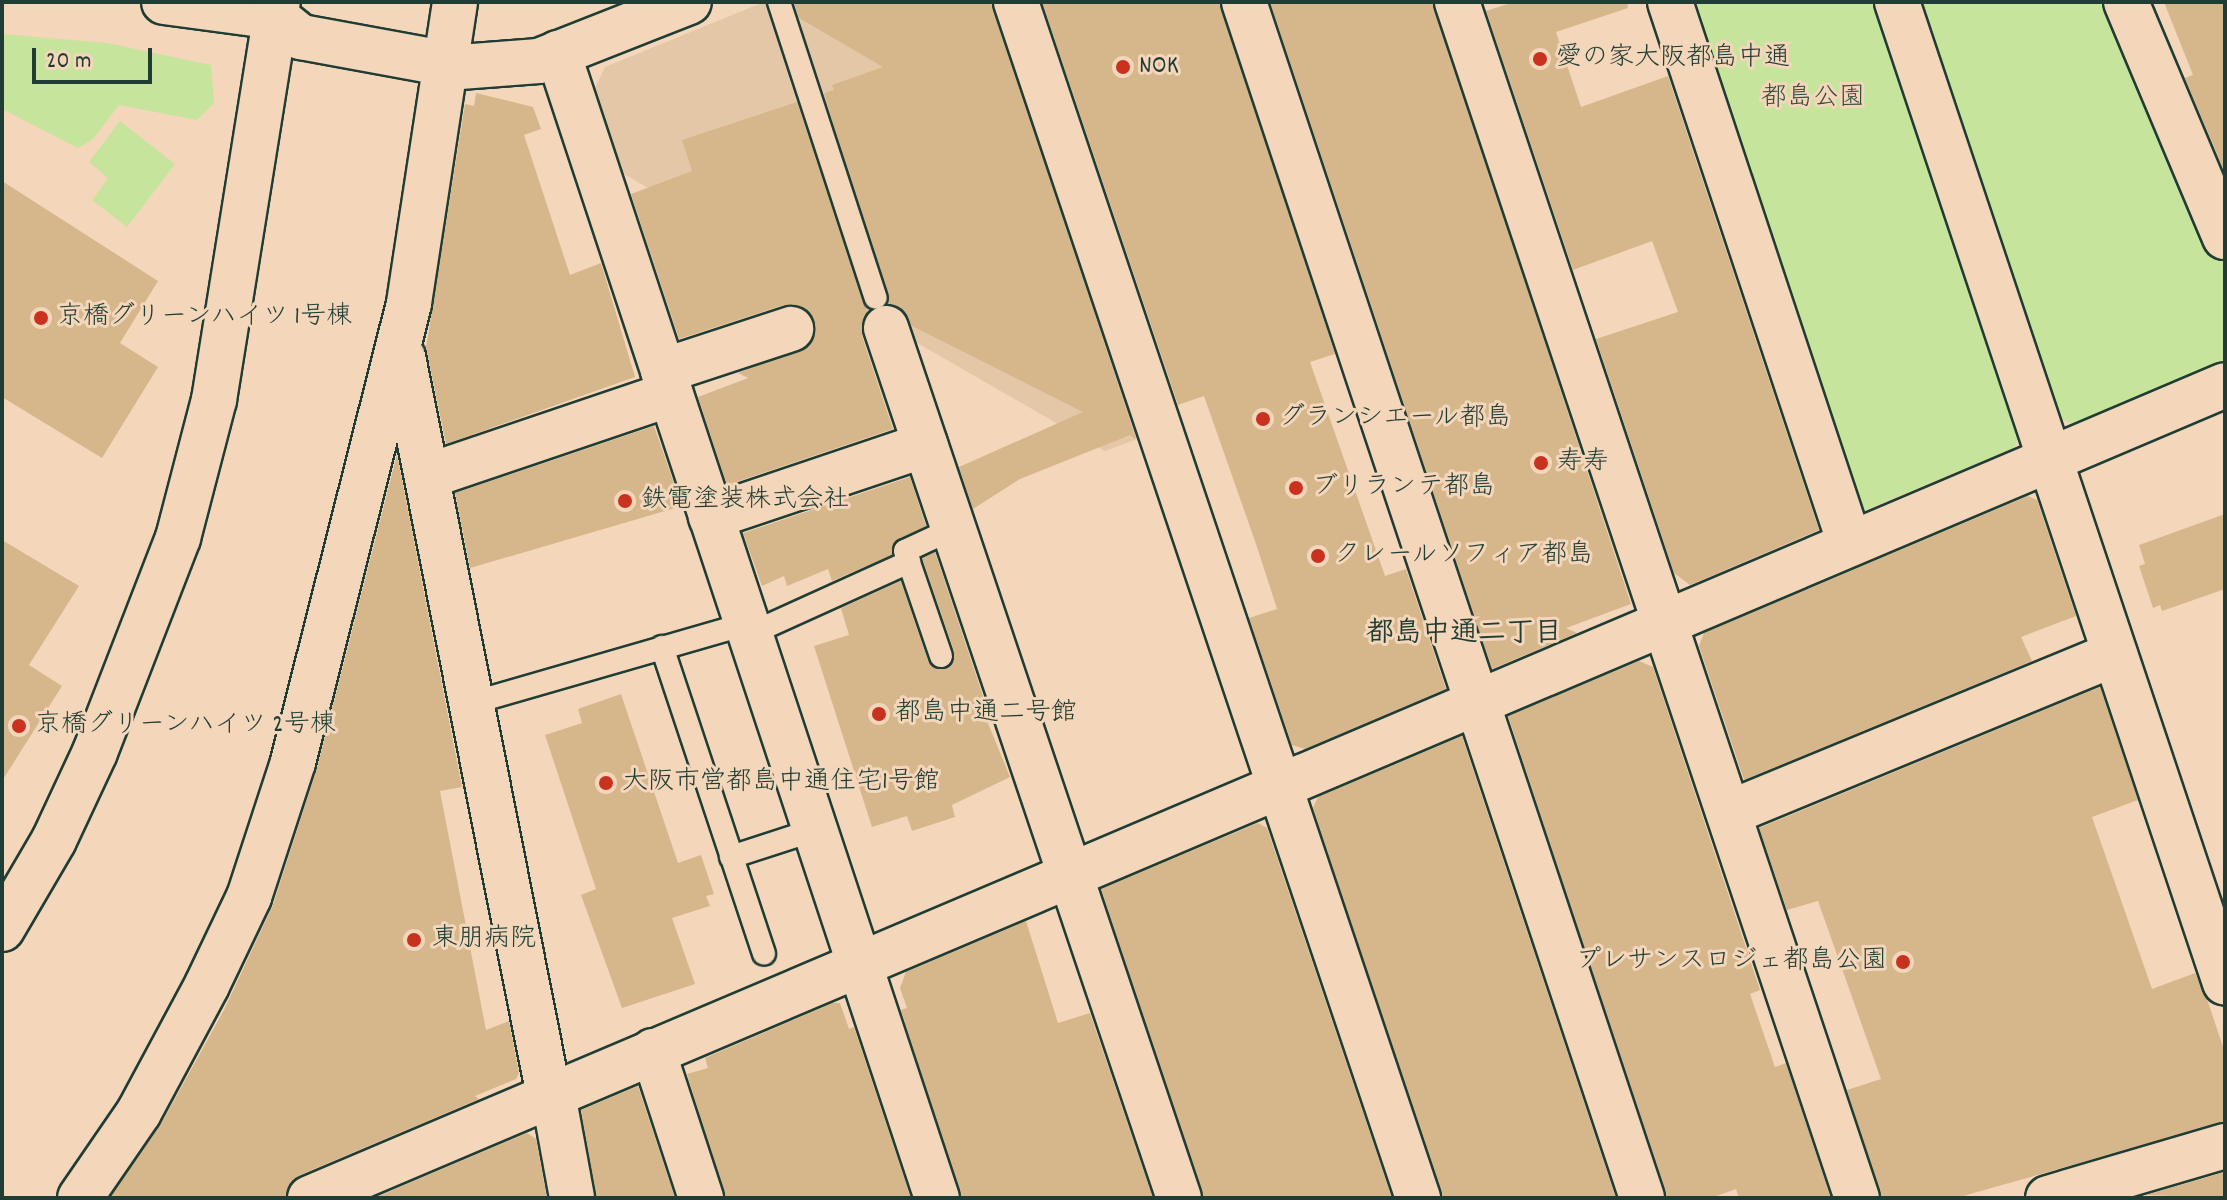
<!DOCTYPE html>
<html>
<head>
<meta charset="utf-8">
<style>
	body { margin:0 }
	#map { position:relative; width:2227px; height:1200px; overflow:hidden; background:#f4d6ba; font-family:Dekko,"Klee One",sans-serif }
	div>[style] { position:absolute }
	.built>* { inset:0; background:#e3c7a7 }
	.green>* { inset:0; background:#c6e49c }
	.building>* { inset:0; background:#d6b78c }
	.roads { filter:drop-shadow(2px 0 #1f3d34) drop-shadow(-2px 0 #1f3d34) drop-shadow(0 2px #1f3d34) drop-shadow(0 -2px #1f3d34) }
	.lane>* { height:22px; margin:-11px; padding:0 11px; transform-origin:11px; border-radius:11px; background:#f4d6ba }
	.street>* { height:44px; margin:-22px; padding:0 22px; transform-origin:22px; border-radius:22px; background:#f4d6ba }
	.secondary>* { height:44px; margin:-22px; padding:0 22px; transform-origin:22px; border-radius:22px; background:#f4d6ba }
	.dots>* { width:22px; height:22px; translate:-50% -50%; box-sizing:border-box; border:4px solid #f4d6ba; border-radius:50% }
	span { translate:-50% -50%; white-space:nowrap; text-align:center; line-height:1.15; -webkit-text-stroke:6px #f4d6ba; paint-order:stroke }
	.poi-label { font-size:26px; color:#1f3d34 }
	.left { translate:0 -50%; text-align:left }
	.right { translate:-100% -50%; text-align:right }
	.park-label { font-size:26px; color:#304e3e }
	.neighbourhood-label { font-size:28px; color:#1f3d34; font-weight:700 }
	.frame { position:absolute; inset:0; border:4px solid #1f3d34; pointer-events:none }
	.scale { position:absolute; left:32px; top:48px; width:120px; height:36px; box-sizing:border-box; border:4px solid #1f3d34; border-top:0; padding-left:10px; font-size:24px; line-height:28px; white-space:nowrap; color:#1f3d34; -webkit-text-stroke:6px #f4d6ba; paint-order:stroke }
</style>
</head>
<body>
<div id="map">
	<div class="built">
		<div style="clip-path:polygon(764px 2px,807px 2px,1042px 137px,1143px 437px,1105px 451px,617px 170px,592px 94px,605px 67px)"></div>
	</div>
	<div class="green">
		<div style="clip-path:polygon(1682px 2px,1878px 2px,2022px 429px,2014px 448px,1856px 514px)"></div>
		<div style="clip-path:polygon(1914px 2px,2112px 2px,2225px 261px,2225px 359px,2073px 424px,2054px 416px)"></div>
		<div style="clip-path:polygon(2px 34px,107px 43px,211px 65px,214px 103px,197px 120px,119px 105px,93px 139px,78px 148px,2px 109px)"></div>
		<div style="clip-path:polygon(120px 121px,175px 164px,127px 227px,92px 200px,108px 178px,89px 162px)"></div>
	</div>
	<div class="building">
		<div style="clip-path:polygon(794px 2px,992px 2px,1136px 439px,1130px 435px,1020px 479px,973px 509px,959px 467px,1083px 412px,912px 326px,903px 310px,888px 304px,824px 93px,834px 90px,832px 85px,883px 67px,799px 18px)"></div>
		<div style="clip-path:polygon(1042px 2px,1220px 2px,1335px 354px,1310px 362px,1385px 576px,1406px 569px,1446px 689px,1305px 749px,1292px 745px,1249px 618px,1277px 609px,1256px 544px,1204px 396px,1178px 405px)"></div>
		<div style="clip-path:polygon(1270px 2px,1433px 2px,1631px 604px,1566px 628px,1577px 633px,1492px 669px)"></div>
		<div style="clip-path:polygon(1514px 2px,1627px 2px,1628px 8px,1556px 32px,1581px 107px,1668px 76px,1819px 530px,1690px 585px,1674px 573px,1596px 339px,1678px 312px,1652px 241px,1573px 270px,1486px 11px)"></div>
		<div style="clip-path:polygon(2164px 2px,2225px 2px,2225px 173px,2185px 78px,2193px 75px)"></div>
		<div style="clip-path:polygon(476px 93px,533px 107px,541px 129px,524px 135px,570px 275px,601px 263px,635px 377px,446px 444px,426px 348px,465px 104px,474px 106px)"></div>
		<div style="clip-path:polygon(797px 102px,867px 312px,862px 336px,893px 429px,727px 485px,698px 397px,748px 378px,738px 373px,809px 346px,814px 320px,807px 310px,784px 305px,679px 339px,631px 194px,692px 171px,682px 140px)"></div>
		<div style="clip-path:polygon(2px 181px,158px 281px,120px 343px,158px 367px,102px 458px,2px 397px)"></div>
		<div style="clip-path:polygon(654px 426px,682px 506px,470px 568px,455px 493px)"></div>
		<div style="clip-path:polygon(397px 454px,462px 787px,440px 791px,486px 1030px,509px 1021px,519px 1073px,516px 1079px,475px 1096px,479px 1099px,300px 1175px,290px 1184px,286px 1198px,110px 1198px,161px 1124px,224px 1010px,273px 905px,317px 768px)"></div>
		<div style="clip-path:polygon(910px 477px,926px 526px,894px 542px,892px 555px,832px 581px,828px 569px,787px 586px,784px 576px,762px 586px,743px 533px)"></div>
		<div style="clip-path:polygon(2028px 496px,2037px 500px,2076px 616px,2021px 637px,2032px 661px,1744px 780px,1699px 646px,1704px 633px)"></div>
		<div style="clip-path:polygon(2225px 514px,2225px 589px,2162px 611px,2160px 605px,2153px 608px,2139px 566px,2145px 564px,2139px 545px)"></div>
		<div style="clip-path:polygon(2px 540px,79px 586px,29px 665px,62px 686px,2px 781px)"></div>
		<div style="clip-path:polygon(935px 552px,986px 705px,981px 706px,1010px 777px,952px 805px,955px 817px,912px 831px,907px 816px,872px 827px,814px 646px,849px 635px,841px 608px,901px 581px,928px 661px,938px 669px,951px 666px,954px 651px,922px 558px)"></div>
		<div style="clip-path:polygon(1639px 661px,1653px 667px,1760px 990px,1750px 994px,1775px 1067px,1786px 1063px,1831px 1198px,1739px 1198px,1736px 1189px,1711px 1198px,1666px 1198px,1508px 716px)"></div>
		<div style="clip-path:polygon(2100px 687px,2138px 800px,2092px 817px,2152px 989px,2195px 973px,2208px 1002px,2225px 1053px,2225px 1122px,1956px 1198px,1881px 1198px,1847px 1090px,1881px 1079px,1818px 901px,1787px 910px,1759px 828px)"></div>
		<div style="clip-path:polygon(621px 694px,678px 863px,701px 855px,714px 894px,706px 896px,710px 906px,672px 918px,695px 984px,622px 1008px,581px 895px,596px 889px,545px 735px,582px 723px,578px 709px)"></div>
		<div style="clip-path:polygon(1462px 736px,1616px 1198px,1442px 1198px,1313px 808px,1318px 797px)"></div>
		<div style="clip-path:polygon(1258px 823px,1267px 828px,1392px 1198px,1203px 1198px,1101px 889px)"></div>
		<div style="clip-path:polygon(1026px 921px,1058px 1023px,1090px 1013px,1153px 1198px,961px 1198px,901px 1010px,907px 1008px,900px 988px,906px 972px)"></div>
		<div style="clip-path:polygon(833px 1003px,840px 1003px,849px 1029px,854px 1027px,911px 1198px,725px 1198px,687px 1074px,708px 1068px,705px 1058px)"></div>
		<div style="clip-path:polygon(638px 1086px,675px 1198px,596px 1198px,581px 1110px)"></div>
		<div style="clip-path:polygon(527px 1133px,536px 1139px,547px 1198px,374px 1198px)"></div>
		<div style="clip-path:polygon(2225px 1172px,2225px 1198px,2146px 1195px)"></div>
	</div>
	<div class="roads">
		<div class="lane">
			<div style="left:779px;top:2px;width:311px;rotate:71.9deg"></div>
			<div style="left:750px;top:634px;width:175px;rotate:-24.4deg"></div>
			<div style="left:662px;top:647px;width:323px;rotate:71.6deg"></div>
			<div style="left:941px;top:656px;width:111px;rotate:-108.9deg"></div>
			<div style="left:905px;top:551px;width:54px;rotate:-25.1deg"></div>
			<div style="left:472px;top:703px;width:285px;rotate:-16.1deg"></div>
			<div style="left:731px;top:857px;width:87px;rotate:-18deg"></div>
		</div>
		<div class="street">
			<div style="left:1016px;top:2px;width:1262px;rotate:71.42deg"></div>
			<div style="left:1244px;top:2px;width:1260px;rotate:71.59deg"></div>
			<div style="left:1457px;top:2px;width:1261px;rotate:71.51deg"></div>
			<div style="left:1670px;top:2px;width:571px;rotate:71.63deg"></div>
			<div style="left:1897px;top:2px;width:1034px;rotate:71.51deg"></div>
			<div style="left:2126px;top:2px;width:255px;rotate:67.2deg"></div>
			<div style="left:276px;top:17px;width:32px;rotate:39deg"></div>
			<div style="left:301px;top:37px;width:133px;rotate:10.4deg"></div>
			<div style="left:432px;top:61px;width:17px;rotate:25deg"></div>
			<div style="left:447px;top:68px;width:92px;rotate:-4.4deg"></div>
			<div style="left:539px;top:61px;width:161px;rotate:-21.5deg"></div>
			<div style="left:558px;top:53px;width:1206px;rotate:71.69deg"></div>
			<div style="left:886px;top:328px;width:918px;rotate:71.39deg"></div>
			<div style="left:403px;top:357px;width:753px;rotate:78.82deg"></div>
			<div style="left:663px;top:371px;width:135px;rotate:-18.2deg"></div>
			<div style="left:428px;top:476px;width:256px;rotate:-18.7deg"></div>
			<div style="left:711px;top:517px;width:226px;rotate:-18.6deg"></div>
			<div style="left:1729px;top:813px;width:417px;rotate:-22.4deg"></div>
			<div style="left:653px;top:1051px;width:155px;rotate:71.9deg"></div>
			<div style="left:553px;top:1094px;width:106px;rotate:79.6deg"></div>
			<div style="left:80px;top:1198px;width:104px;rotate:-55.5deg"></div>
			<div style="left:139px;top:1112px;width:144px;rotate:-61.8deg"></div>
			<div style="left:207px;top:985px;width:98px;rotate:-64.5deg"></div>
			<div style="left:249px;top:897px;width:142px;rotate:-71.9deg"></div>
			<div style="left:293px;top:762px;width:473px;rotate:-75.8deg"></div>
			<div style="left:409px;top:303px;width:304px;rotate:-81.3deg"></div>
			<div style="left:310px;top:1198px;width:2080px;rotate:-23deg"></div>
			<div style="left:2048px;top:1198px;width:184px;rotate:-16.4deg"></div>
		</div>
		<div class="secondary">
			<div style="left:164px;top:2px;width:113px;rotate:7.6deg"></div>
			<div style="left:2px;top:929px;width:103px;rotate:-59.7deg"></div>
			<div style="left:54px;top:840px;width:97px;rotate:-65deg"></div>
			<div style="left:95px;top:752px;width:230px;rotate:-68.8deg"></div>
			<div style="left:178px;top:538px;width:143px;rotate:-75.4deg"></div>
			<div style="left:214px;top:400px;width:403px;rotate:-80.9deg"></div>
		</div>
	</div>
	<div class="dots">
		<div style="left:1540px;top:59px;background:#c8321e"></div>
		<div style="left:1123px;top:67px;background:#c8321e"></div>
		<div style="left:41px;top:318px;background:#c8321e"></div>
		<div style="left:1263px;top:419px;background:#c8321e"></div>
		<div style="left:1541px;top:463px;background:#c8321e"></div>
		<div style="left:1296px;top:488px;background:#c8321e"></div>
		<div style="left:625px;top:501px;background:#c8321e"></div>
		<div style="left:1318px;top:556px;background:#c8321e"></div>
		<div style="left:879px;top:714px;background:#c8321e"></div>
		<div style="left:19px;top:726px;background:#c8321e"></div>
		<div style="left:606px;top:783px;background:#c8321e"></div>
		<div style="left:414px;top:940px;background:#c8321e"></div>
		<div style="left:1903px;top:962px;background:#c8321e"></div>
	</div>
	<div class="poi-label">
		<span class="left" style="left:1556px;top:59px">愛の家大阪都島中通</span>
		<span class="left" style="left:1139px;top:67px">NOK</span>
		<span class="left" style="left:57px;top:318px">京橋グリーンハイツ 1号棟</span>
		<span class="left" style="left:1279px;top:419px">グランシエール都島</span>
		<span class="left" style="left:1557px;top:463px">寿寿</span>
		<span class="left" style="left:1312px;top:488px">ブリランテ都島</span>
		<span class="left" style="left:641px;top:501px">鉄電塗装株式会社</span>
		<span class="left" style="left:1334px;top:556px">クレールソフィア都島</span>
		<span class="left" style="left:895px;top:714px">都島中通二号館</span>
		<span class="left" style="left:35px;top:726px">京橋グリーンハイツ 2号棟</span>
		<span class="left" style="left:622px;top:783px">大阪市営都島中通住宅1号館</span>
		<span class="left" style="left:432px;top:940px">東朋病院</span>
		<span class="right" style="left:1887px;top:962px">プレサンスロジェ都島公園</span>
	</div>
	<div class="park-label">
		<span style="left:1813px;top:99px">都島公園</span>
	</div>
	<div class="neighbourhood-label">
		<span style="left:1464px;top:635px">都島中通二丁目</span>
	</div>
	<div class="frame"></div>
	<div class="scale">20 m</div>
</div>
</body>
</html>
